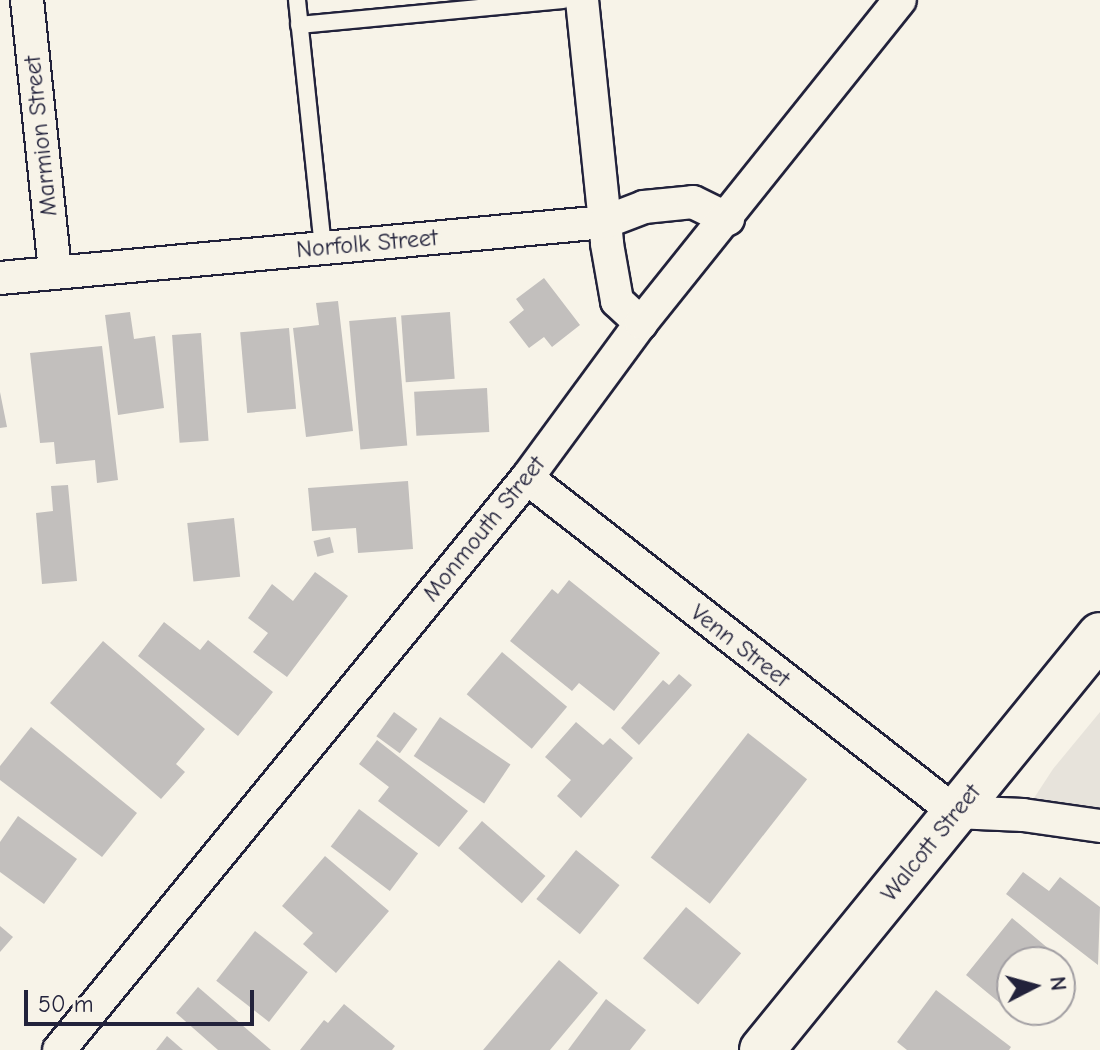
<!DOCTYPE html>
<html>
<head>
<meta charset="utf-8">
<style>
	body { margin:0 }
	#map { position:relative; width:1100px; height:1050px; overflow:hidden; background:#f7f3e8; font-family:"Comic Neue",sans-serif }
	div>[style] { position:absolute }
	.built>* { inset:0; background:#e7e3db }
	.building>* { inset:0; background:#c2bfbd; transform-origin:0 0 }
	.roads { filter:drop-shadow(2px 0 #22223b) drop-shadow(-2px 0 #22223b) drop-shadow(0 2px #22223b) drop-shadow(0 -2px #22223b) }
	.service>* { height:16px; margin:-8px; padding:0 8px; transform-origin:8px; border-radius:8px; background:#f7f3e8 }
	.minor>* { height:32px; margin:-16px; padding:0 16px; transform-origin:16px; border-radius:16px; background:#f7f3e8 }
	.primary>* { height:44px; margin:-22px; padding:0 22px; transform-origin:22px; border-radius:22px; background:#f7f3e8 }
	span { translate:-50% -50%; white-space:nowrap; text-align:center; line-height:1.15; -webkit-text-stroke:7px #f7f3e8; paint-order:stroke }
	.street-label { font-size:24px; color:#22223b }
	.north { position:absolute; left:996px; top:946px; width:80px; height:80px; box-sizing:border-box; background:#f7f3e8; border:2px solid #a29fa3; border-radius:50%; rotate:84deg; font-size:22px; font-weight:700; line-height:32px; text-align:center; color:#22223b }
	.north::after { content:''; display:block; margin:auto; width:28px; height:36px; background:#22223b; clip-path:polygon(50% 0,100% 100%,50% 72%,0 100%) }
	.scale { position:absolute; left:24px; top:990px; width:230px; height:36px; box-sizing:border-box; border:4px solid #22223b; border-top:0; padding-left:10px; font-size:24px; line-height:28px; white-space:nowrap; color:#22223b; -webkit-text-stroke:6px #f7f3e8; paint-order:stroke }
</style>
</head>
<body>
<div id="map">
	<div class="built">
		<div style="clip-path:polygon(1100px 712px,1100px 826px,1023px 815px,1053px 769px)"></div>
	</div>
	<div class="building">
		<div style="clip-path:polygon(544px 278px,580px 325px,552px 347px,544px 337px,529px 348px,509px 322px,524px 310px,516px 299px)"></div>
		<div style="clip-path:polygon(338px 301px,353px 431px,306px 437px,293px 328px,319px 325px,316px 303px)"></div>
		<div style="clip-path:polygon(130px 312px,134px 339px,155px 336px,164px 408px,118px 415px,105px 315px)"></div>
		<div style="left:450px;top:312px;width:67px;height:49px;rotate:86deg"></div>
		<div style="left:396px;top:317px;width:129px;height:47px;rotate:85deg"></div>
		<div style="left:289px;top:328px;width:81px;height:49px;rotate:85deg"></div>
		<div style="left:201px;top:333px;width:108px;height:29px;rotate:86deg"></div>
		<div style="clip-path:polygon(102px 346px,118px 480px,97px 483px,95px 460px,56px 464px,54px 442px,40px 443px,30px 353px)"></div>
		<div style="left:487px;top:388px;width:44px;height:73px;rotate:87deg"></div>
		<div style="clip-path:polygon(0 392px,7px 427px,0 428px)"></div>
		<div style="clip-path:polygon(408px 481px,413px 549px,358px 553px,356px 528px,312px 531px,308px 488px)"></div>
		<div style="clip-path:polygon(68px 485px,77px 581px,42px 584px,36px 513px,53px 511px,51px 486px)"></div>
		<div style="left:234px;top:518px;width:59px;height:47px;rotate:84deg"></div>
		<div style="left:330px;top:537px;width:16px;height:17px;rotate:76deg"></div>
		<div style="clip-path:polygon(315px 572px,348px 596px,287px 677px,253px 652px,268px 633px,248px 618px,272px 584px,293px 601px)"></div>
		<div style="clip-path:polygon(569px 580px,660px 653px,614px 711px,579px 683px,572px 691px,510px 641px,552px 589px,558px 594px)"></div>
		<div style="clip-path:polygon(164px 622px,200px 650px,208px 640px,273px 692px,238px 736px,138px 656px)"></div>
		<div style="clip-path:polygon(103px 641px,205px 729px,176px 764px,185px 772px,161px 799px,50px 703px)"></div>
		<div style="left:502px;top:652px;width:85px;height:55px;rotate:40deg"></div>
		<div style="clip-path:polygon(679px 674px,692px 685px,639px 745px,621px 728px,663px 680px,669px 685px)"></div>
		<div style="left:394px;top:712px;width:29px;height:30px;rotate:36deg"></div>
		<div style="left:440px;top:717px;width:85px;height:47px;rotate:34deg"></div>
		<div style="clip-path:polygon(576px 722px,603px 745px,610px 738px,633px 758px,581px 818px,557px 796px,571px 780px,545px 757px)"></div>
		<div style="clip-path:polygon(31px 727px,137px 813px,102px 857px,0 780px,0 766px)"></div>
		<div style="left:748px;top:733px;width:75px;height:158px;rotate:38deg"></div>
		<div style="clip-path:polygon(377px 740px,468px 811px,439px 847px,378px 801px,389px 787px,359px 764px)"></div>
		<div style="left:359px;top:809px;width:74px;height:47px;rotate:37deg"></div>
		<div style="clip-path:polygon(18px 816px,77px 859px,44px 904px,0 872px,0 842px)"></div>
		<div style="left:482px;top:821px;width:84px;height:36px;rotate:41deg"></div>
		<div style="left:576px;top:850px;width:56px;height:63px;rotate:39deg"></div>
		<div style="clip-path:polygon(325px 856px,389px 911px,336px 973px,303px 944px,313px 933px,282px 906px)"></div>
		<div style="clip-path:polygon(1023px 872px,1049px 891px,1060px 877px,1100px 907px,1098px 965px,1006px 894px)"></div>
		<div style="left:686px;top:907px;width:72px;height:67px;rotate:40deg"></div>
		<div style="clip-path:polygon(1012px 918px,1069px 966px,1060px 977px,1060px 962px,1012px 962px,1012px 1010px,1033px 1010px,1023px 1022px,966px 975px)"></div>
		<div style="clip-path:polygon(0 926px,13px 937px,0 952px)"></div>
		<div style="left:255px;top:931px;width:67px;height:63px;rotate:38deg"></div>
		<div style="clip-path:polygon(559px 960px,598px 993px,550px 1050px,483px 1050px)"></div>
		<div style="clip-path:polygon(198px 987px,271px 1050px,218px 1050px,176px 1013px)"></div>
		<div style="clip-path:polygon(936px 990px,1011px 1047px,1009px 1050px,907px 1050px,897px 1042px)"></div>
		<div style="clip-path:polygon(606px 999px,646px 1030px,630px 1050px,568px 1050px)"></div>
		<div style="clip-path:polygon(344px 1004px,395px 1046px,392px 1050px,300px 1050px,324px 1020px,328px 1023px)"></div>
		<div style="clip-path:polygon(167px 1036px,183px 1050px,156px 1050px)"></div>
	</div>
	<div class="roads">
		<div class="service">
			<div style="left:297px;top:0;width:249px;rotate:84deg"></div>
			<div style="left:299px;top:25px;width:265px;rotate:-5.4deg"></div>
		</div>
		<div class="minor">
			<div style="left:27px;top:0;width:273px;rotate:84.1deg"></div>
			<div style="left:582px;top:0;width:245px;rotate:84.1deg"></div>
			<div style="left:607px;top:244px;width:58px;rotate:80deg"></div>
			<div style="left:617px;top:301px;width:33px;rotate:43deg"></div>
			<div style="left:0;top:278px;width:608px;rotate:-5.29deg"></div>
			<div style="left:605px;top:222px;width:42px;rotate:-21deg"></div>
			<div style="left:644px;top:207px;width:49px;rotate:-5.8deg"></div>
			<div style="left:693px;top:202px;width:39px;rotate:26deg"></div>
			<div style="left:527px;top:478px;width:543px;rotate:37.97deg"></div>
			<div style="left:955px;top:812px;width:68px;rotate:2.5deg"></div>
			<div style="left:1023px;top:815px;width:78px;rotate:8.1deg"></div>
			<div style="left:59px;top:1050px;width:739px;rotate:-50.71deg"></div>
			<div style="left:527px;top:478px;width:192px;rotate:-53.7deg"></div>
			<div style="left:641px;top:323px;width:414px;rotate:-51.3deg"></div>
		</div>
		<div class="primary">
			<div style="left:762px;top:1050px;width:535px;rotate:-50.84deg"></div>
		</div>
	</div>
	<div class="street-label">
		<span style="left:41px;top:136px;rotate:-96deg">Marmion Street</span>
		<span style="left:367px;top:244px;rotate:-5deg">Norfolk Street</span>
		<span style="left:484px;top:529px;rotate:-51deg">Monmouth Street</span>
		<span style="left:740px;top:646px;rotate:38deg">Venn Street</span>
		<span style="left:931px;top:843px;rotate:-51deg">Walcott Street</span>
	</div>
	<div class="north">N</div>
	<div class="scale">50 m</div>
</div>
</body>
</html>
